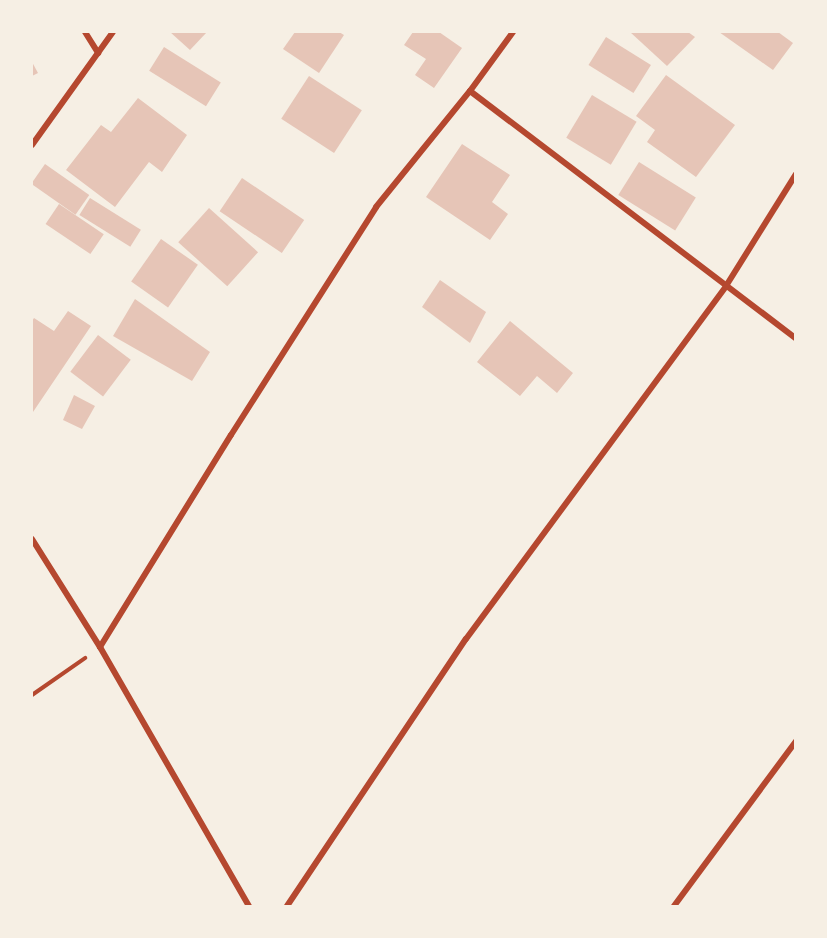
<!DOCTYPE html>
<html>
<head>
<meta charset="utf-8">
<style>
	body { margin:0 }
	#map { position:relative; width:827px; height:938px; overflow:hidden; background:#f6efe4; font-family:Figtree,sans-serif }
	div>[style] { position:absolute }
	.building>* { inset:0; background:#e6c5b7; transform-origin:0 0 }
	.path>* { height:4px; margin:-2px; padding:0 2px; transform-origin:2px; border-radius:2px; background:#b5482f }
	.minor>* { height:6px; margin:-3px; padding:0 3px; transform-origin:3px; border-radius:3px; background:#b5482f }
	span { translate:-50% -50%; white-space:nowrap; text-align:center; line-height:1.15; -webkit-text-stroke:6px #f6efe4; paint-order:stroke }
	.frame { position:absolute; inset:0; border:33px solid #f6efe4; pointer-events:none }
</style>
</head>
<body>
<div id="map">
	<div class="building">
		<div style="clip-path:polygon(170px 32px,207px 32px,190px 50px)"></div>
		<div style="clip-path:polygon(295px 32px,339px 32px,344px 35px,319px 73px,283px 49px)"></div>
		<div style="clip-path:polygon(413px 32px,439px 32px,462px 48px,434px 88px,415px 75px,426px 59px,404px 45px)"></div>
		<div style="clip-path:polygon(630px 32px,688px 32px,695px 37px,667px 66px)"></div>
		<div style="clip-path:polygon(719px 32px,778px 32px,793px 43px,773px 70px)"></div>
		<div style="left:606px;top:37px;width:53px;height:33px;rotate:32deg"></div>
		<div style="left:164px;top:47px;width:67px;height:28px;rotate:32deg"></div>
		<div style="clip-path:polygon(32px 62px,38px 73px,32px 76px)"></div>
		<div style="clip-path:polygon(666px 75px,735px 125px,696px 177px,647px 142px,655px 130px,636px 116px)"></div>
		<div style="left:309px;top:76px;width:63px;height:51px;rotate:33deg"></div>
		<div style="left:592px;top:95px;width:52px;height:50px;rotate:31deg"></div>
		<div style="clip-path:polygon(138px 98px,187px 135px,162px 172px,149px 162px,115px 207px,66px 170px,101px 125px,111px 132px)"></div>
		<div style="clip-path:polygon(462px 144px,510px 175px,492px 202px,508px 214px,490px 240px,426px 197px)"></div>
		<div style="left:639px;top:162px;width:67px;height:39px;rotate:32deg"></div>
		<div style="left:45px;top:164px;width:54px;height:24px;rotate:35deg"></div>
		<div style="left:242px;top:178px;width:75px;height:40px;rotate:34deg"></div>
		<div style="left:90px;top:198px;width:60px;height:20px;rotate:32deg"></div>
		<div style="left:59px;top:204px;width:54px;height:24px;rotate:34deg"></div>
		<div style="left:209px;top:208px;width:66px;height:46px;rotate:42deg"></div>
		<div style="left:161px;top:239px;width:45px;height:52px;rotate:35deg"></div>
		<div style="clip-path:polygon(440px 280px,486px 312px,470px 343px,422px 307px)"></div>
		<div style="clip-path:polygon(135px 299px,210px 352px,192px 381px,113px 336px)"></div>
		<div style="clip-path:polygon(68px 311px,91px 326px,33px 412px,32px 321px,34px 318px,54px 331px)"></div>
		<div style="clip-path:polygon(510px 321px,573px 373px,557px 393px,537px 376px,520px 396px,477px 362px)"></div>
		<div style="left:98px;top:335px;width:41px;height:46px;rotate:37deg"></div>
		<div style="clip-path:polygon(74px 395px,95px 406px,82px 429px,63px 420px)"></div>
	</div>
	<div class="path">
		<div style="left:32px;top:695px;width:65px;rotate:-34.9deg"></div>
	</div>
	<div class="minor">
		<div style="left:85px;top:32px;width:25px;rotate:58deg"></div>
		<div style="left:470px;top:91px;width:409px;rotate:37.2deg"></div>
		<div style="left:32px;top:145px;width:139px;rotate:-54.4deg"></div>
		<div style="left:32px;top:539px;width:128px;rotate:57.8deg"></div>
		<div style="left:100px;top:647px;width:299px;rotate:60.1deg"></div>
		<div style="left:100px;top:647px;width:249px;rotate:-58.3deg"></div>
		<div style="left:231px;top:435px;width:270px;rotate:-57.5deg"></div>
		<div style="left:376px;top:207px;width:149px;rotate:-51deg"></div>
		<div style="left:470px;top:91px;width:73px;rotate:-53.9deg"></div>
		<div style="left:287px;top:906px;width:321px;rotate:-56.2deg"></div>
		<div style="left:466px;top:639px;width:438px;rotate:-53.6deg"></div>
		<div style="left:726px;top:286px;width:132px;rotate:-58deg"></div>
		<div style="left:674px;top:906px;width:205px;rotate:-53.5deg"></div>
	</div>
	<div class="frame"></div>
</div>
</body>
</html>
